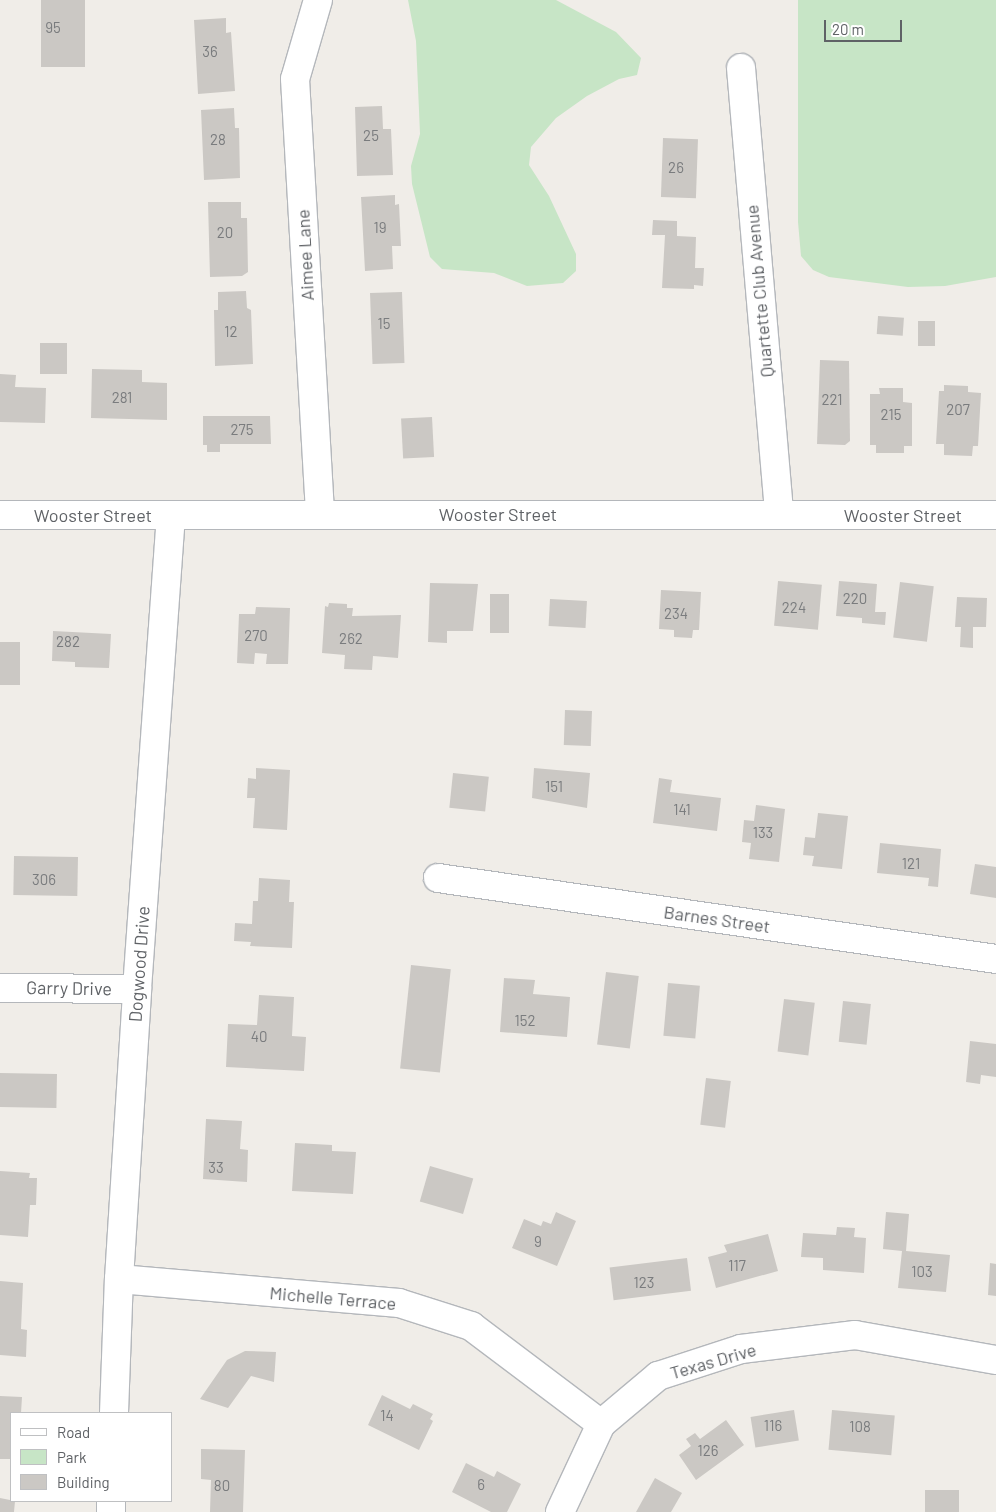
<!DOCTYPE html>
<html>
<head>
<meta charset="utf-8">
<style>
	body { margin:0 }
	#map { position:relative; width:996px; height:1512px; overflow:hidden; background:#f0ede8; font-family:Barlow,sans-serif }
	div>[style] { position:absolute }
	.green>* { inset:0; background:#c7e5c6 }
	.building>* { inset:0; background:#cbc8c4; transform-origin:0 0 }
	.roads { filter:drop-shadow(1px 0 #b4b7bb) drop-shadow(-1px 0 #b4b7bb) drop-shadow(0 1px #b4b7bb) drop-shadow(0 -1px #b4b7bb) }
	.minor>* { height:28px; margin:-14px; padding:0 14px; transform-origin:14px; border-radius:14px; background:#fff }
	span { translate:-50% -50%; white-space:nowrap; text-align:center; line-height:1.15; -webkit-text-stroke:5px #fff; paint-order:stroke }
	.number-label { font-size:15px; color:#7a7c7e }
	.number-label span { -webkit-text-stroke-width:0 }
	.street-label { font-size:18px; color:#5f6266 }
	.legend { position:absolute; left:10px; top:1412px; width:162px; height:90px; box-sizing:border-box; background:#fff; border:1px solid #bfc0c2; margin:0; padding:6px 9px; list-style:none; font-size:15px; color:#5f6266 }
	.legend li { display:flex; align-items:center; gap:10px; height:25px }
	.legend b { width:25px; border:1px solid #bfc0c2 }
	.scale { position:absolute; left:824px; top:20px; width:78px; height:22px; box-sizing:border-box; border:2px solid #5f6266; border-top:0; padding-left:6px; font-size:15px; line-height:18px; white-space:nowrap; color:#5f6266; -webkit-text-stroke:4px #fff; paint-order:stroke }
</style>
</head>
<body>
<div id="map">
	<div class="green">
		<div style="clip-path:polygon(408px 0,556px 0,616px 32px,641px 58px,637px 75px,619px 79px,587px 96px,556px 118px,531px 147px,529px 165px,549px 196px,576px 254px,576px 271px,563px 283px,527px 286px,494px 273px,442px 269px,430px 257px,412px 184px,411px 166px,420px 134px,416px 41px)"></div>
		<div style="clip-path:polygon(798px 0,996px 0,996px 277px,945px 286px,908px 287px,829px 277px,813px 270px,801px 256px,798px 222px)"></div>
	</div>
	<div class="building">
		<div style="left:41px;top:0;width:44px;height:67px"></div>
		<div style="clip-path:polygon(226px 18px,226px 33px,231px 32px,235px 91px,198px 94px,194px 20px)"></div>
		<div style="clip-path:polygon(382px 106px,383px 129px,391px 129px,393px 175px,357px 176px,355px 107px)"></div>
		<div style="clip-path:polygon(234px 108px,235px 128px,239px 128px,240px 178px,204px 180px,201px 110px)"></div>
		<div style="left:663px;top:138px;width:35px;height:59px;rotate:2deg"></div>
		<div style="clip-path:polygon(395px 195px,395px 205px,399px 204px,401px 246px,392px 246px,393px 269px,365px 271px,361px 197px)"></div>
		<div style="clip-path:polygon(208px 202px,241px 202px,241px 218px,247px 218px,248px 272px,242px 276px,210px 277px)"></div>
		<div style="clip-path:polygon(653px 220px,677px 221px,677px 236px,696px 237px,695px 268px,704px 268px,703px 286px,694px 285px,694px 289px,662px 288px,665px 235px,652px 235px)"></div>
		<div style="clip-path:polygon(246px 291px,247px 308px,251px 310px,253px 364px,215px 366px,214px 310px,218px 310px,218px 292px)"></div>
		<div style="left:402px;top:292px;width:71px;height:32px;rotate:88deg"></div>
		<div style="left:878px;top:316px;width:26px;height:18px;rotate:4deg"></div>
		<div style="left:918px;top:321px;width:17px;height:25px"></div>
		<div style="left:40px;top:343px;width:27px;height:31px"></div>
		<div style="clip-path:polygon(820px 360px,849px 361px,850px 441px,845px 445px,817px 444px)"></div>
		<div style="clip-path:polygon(92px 369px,142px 370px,142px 382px,167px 383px,167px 420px,91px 418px)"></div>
		<div style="clip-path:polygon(0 374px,16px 375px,15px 387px,46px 388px,45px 423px,0 422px)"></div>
		<div style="clip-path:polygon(944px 385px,968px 386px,968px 392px,981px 393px,978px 446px,973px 446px,972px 456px,944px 455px,944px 444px,936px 444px,939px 391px,944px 391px)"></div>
		<div style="clip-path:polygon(879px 388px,903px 388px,903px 402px,912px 403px,912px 446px,904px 446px,904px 453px,876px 453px,876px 445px,870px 445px,870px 394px,880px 394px)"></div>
		<div style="clip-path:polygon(203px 416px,270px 416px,271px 444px,220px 444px,220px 452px,207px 452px,207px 445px,203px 445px)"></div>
		<div style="left:432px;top:417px;width:40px;height:31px;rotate:87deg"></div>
		<div style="left:778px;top:581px;width:44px;height:45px;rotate:5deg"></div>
		<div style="clip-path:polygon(839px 581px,877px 584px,875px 612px,886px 612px,885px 625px,862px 623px,862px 618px,836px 616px)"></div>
		<div style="left:900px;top:582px;width:34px;height:56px;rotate:7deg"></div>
		<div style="clip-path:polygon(430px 583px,478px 584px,473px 631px,447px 631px,447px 643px,428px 642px)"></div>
		<div style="clip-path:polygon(661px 590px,701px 592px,699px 630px,693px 630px,692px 638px,674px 637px,674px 630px,659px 629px)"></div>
		<div style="left:490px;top:594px;width:19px;height:39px"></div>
		<div style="clip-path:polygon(957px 597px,987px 598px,986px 627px,973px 627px,973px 648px,960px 647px,961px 627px,955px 627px)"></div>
		<div style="left:550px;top:599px;width:37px;height:27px;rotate:3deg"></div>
		<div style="clip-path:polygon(329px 603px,347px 604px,347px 608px,353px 608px,352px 616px,401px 615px,398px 658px,373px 656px,372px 670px,344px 669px,345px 655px,322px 653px,325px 606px,328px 607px)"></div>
		<div style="clip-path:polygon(256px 607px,290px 608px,288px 664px,266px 664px,267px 654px,255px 653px,254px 664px,237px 663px,239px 614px,255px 614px)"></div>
		<div style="clip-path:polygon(53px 631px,111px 634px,109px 668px,75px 667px,75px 662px,52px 661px)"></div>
		<div style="left:0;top:642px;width:20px;height:43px"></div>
		<div style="left:565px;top:710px;width:27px;height:35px;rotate:2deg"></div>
		<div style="clip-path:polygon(256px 768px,290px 770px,287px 830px,253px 828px,255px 798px,247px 798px,248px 778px,256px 779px)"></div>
		<div style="clip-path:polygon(534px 768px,590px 773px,587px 808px,532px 798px)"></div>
		<div style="left:453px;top:773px;width:36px;height:35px;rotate:6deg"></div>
		<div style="clip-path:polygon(659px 778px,672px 780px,670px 792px,721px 798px,717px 831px,653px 823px)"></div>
		<div style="clip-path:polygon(756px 805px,785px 809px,779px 862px,749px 859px,751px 843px,742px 842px,744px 820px,754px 821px)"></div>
		<div style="clip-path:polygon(818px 813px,848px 816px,842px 869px,812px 866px,814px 856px,803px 855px,805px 837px,815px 838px)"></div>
		<div style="clip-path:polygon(880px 843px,941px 849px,938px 887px,928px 886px,929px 878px,877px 873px)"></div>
		<div style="left:14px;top:856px;width:64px;height:39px;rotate:1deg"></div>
		<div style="clip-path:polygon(975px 864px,996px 867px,996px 898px,970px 894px)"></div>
		<div style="clip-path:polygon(259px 878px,290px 880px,289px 902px,294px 902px,292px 948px,250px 946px,251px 942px,234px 941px,235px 923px,252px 924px,253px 901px,258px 901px)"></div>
		<div style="left:411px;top:965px;width:40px;height:104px;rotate:6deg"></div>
		<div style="left:606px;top:972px;width:33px;height:73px;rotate:7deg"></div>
		<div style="clip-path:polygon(504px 978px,535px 980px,533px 994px,570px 997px,567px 1037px,500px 1032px)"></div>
		<div style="left:668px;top:983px;width:32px;height:53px;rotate:5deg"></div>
		<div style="clip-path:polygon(259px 995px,294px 997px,292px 1036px,306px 1037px,304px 1071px,226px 1067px,228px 1024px,257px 1025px)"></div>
		<div style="left:784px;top:999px;width:31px;height:53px;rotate:7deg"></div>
		<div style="left:843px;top:1001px;width:28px;height:41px;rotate:6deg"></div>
		<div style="clip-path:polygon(970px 1041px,996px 1044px,996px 1077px,981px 1075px,980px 1084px,966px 1082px)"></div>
		<div style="left:0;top:1073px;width:57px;height:34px;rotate:1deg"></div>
		<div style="left:706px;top:1078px;width:25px;height:47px;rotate:7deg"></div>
		<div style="clip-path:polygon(206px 1119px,242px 1121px,240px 1149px,248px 1150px,247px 1182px,203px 1179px)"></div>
		<div style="clip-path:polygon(295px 1143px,332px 1145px,332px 1151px,356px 1152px,353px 1194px,292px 1191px)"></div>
		<div style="left:430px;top:1166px;width:45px;height:37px;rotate:16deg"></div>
		<div style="clip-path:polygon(0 1171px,30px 1173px,29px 1178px,37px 1178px,36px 1205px,30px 1205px,28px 1237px,0 1235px)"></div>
		<div style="clip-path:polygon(556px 1212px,576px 1221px,557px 1266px,512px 1248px,524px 1219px,541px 1226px,543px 1221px,551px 1224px)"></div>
		<div style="clip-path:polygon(886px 1212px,909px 1214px,906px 1251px,950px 1255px,946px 1292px,898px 1288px,902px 1251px,883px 1249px)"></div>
		<div style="clip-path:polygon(837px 1227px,855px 1228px,854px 1237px,866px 1238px,864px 1273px,823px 1270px,823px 1258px,801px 1257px,803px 1233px,836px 1235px)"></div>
		<div style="clip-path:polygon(768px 1234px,778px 1271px,716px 1288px,708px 1257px,727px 1252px,724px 1245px)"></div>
		<div style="left:687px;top:1258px;width:33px;height:78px;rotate:83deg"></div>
		<div style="clip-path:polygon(990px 1263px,996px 1264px,996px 1296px,988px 1295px)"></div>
		<div style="clip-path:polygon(0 1281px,23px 1283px,21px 1329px,27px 1330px,26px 1357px,0 1355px)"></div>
		<div style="clip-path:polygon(245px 1351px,276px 1352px,274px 1382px,251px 1376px,228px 1408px,200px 1399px,227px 1360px)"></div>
		<div style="clip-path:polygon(382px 1395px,410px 1409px,413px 1404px,433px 1414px,430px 1419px,433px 1421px,419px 1450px,368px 1425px)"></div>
		<div style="clip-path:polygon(0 1396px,22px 1397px,21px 1413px,11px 1413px,10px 1459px,0 1459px)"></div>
		<div style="left:794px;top:1410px;width:31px;height:44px;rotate:81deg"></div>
		<div style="left:832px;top:1410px;width:63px;height:40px;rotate:5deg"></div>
		<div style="clip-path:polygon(726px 1420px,744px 1445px,696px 1480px,679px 1455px,691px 1446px,686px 1439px,695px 1433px,700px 1439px)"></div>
		<div style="clip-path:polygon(201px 1449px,245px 1450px,243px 1512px,210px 1512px,211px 1480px,201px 1479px)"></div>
		<div style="clip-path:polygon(466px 1463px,494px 1477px,497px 1471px,521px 1484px,507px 1512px,491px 1512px,452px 1492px)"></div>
		<div style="clip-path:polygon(655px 1478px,682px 1493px,671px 1512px,636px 1512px)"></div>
		<div style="left:925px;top:1490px;width:34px;height:22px"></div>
		<div style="clip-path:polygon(0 1498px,15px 1501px,14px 1512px,0 1512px)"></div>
	</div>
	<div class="roads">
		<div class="minor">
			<div style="left:318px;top:0;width:82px;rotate:106.2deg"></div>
			<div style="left:295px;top:79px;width:436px;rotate:86.7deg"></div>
			<div style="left:741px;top:68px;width:448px;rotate:85.1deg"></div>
			<div style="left:0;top:515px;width:996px"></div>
			<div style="left:438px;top:878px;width:564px;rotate:8.26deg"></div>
			<div style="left:0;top:988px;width:137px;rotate:0.4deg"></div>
			<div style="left:119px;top:1279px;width:281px;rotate:4.9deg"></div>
			<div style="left:399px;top:1303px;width:76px;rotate:17.7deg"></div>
			<div style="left:471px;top:1326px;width:163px;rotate:37deg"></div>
			<div style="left:114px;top:1413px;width:134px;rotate:-87.9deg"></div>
			<div style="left:119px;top:1279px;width:291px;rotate:-86.4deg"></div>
			<div style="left:137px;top:989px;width:474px;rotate:-85.9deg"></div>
			<div style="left:111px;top:1512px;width:11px;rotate:-90deg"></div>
			<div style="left:560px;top:1512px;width:97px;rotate:-65deg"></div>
			<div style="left:601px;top:1424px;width:75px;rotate:-40.1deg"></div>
			<div style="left:658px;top:1376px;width:87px;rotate:-18deg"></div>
			<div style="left:741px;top:1349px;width:115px;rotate:-7deg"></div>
			<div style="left:855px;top:1335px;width:143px;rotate:10.1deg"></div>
		</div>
	</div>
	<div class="number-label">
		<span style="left:53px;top:28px">95</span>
		<span style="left:210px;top:52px">36</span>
		<span style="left:371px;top:136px">25</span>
		<span style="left:218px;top:140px">28</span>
		<span style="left:676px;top:168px">26</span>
		<span style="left:380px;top:228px">19</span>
		<span style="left:225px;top:233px">20</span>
		<span style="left:384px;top:324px">15</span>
		<span style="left:231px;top:332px">12</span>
		<span style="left:122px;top:398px">281</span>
		<span style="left:832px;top:400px">221</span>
		<span style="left:958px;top:410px">207</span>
		<span style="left:891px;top:415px">215</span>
		<span style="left:242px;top:430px">275</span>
		<span style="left:855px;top:599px">220</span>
		<span style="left:794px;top:608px">224</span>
		<span style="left:676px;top:614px">234</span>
		<span style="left:256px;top:636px">270</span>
		<span style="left:351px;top:639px">262</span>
		<span style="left:68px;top:642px">282</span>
		<span style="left:554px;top:787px">151</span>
		<span style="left:682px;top:810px">141</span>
		<span style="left:763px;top:833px">133</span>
		<span style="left:911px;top:864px">121</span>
		<span style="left:44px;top:880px">306</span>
		<span style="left:525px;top:1021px">152</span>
		<span style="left:259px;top:1037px">40</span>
		<span style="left:216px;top:1168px">33</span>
		<span style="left:538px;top:1242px">9</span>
		<span style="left:737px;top:1266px">117</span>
		<span style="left:922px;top:1272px">103</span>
		<span style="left:644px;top:1283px">123</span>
		<span style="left:387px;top:1416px">14</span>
		<span style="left:773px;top:1426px">116</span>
		<span style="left:860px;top:1427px">108</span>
		<span style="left:708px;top:1451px">126</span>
		<span style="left:481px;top:1485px">6</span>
		<span style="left:222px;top:1486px">80</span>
	</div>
	<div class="street-label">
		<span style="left:305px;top:255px;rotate:-93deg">Aimee Lane</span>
		<span style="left:759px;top:291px;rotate:-95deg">Quartette Club Avenue</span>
		<span style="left:498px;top:514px">Wooster Street</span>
		<span style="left:93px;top:515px">Wooster Street</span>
		<span style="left:903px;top:515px">Wooster Street</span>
		<span style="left:717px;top:919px;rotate:8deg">Barnes Street</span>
		<span style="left:139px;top:964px;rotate:-86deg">Dogwood Drive</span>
		<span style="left:69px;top:988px;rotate:1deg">Garry Drive</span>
		<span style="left:333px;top:1298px;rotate:5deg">Michelle Terrace</span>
		<span style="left:713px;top:1361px;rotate:-16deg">Texas Drive</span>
	</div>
	<ul class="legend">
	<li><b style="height:6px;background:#fff"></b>Road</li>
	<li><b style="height:14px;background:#c7e5c6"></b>Park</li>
	<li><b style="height:14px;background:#cbc8c4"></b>Building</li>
	</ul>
	<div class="scale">20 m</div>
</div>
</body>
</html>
